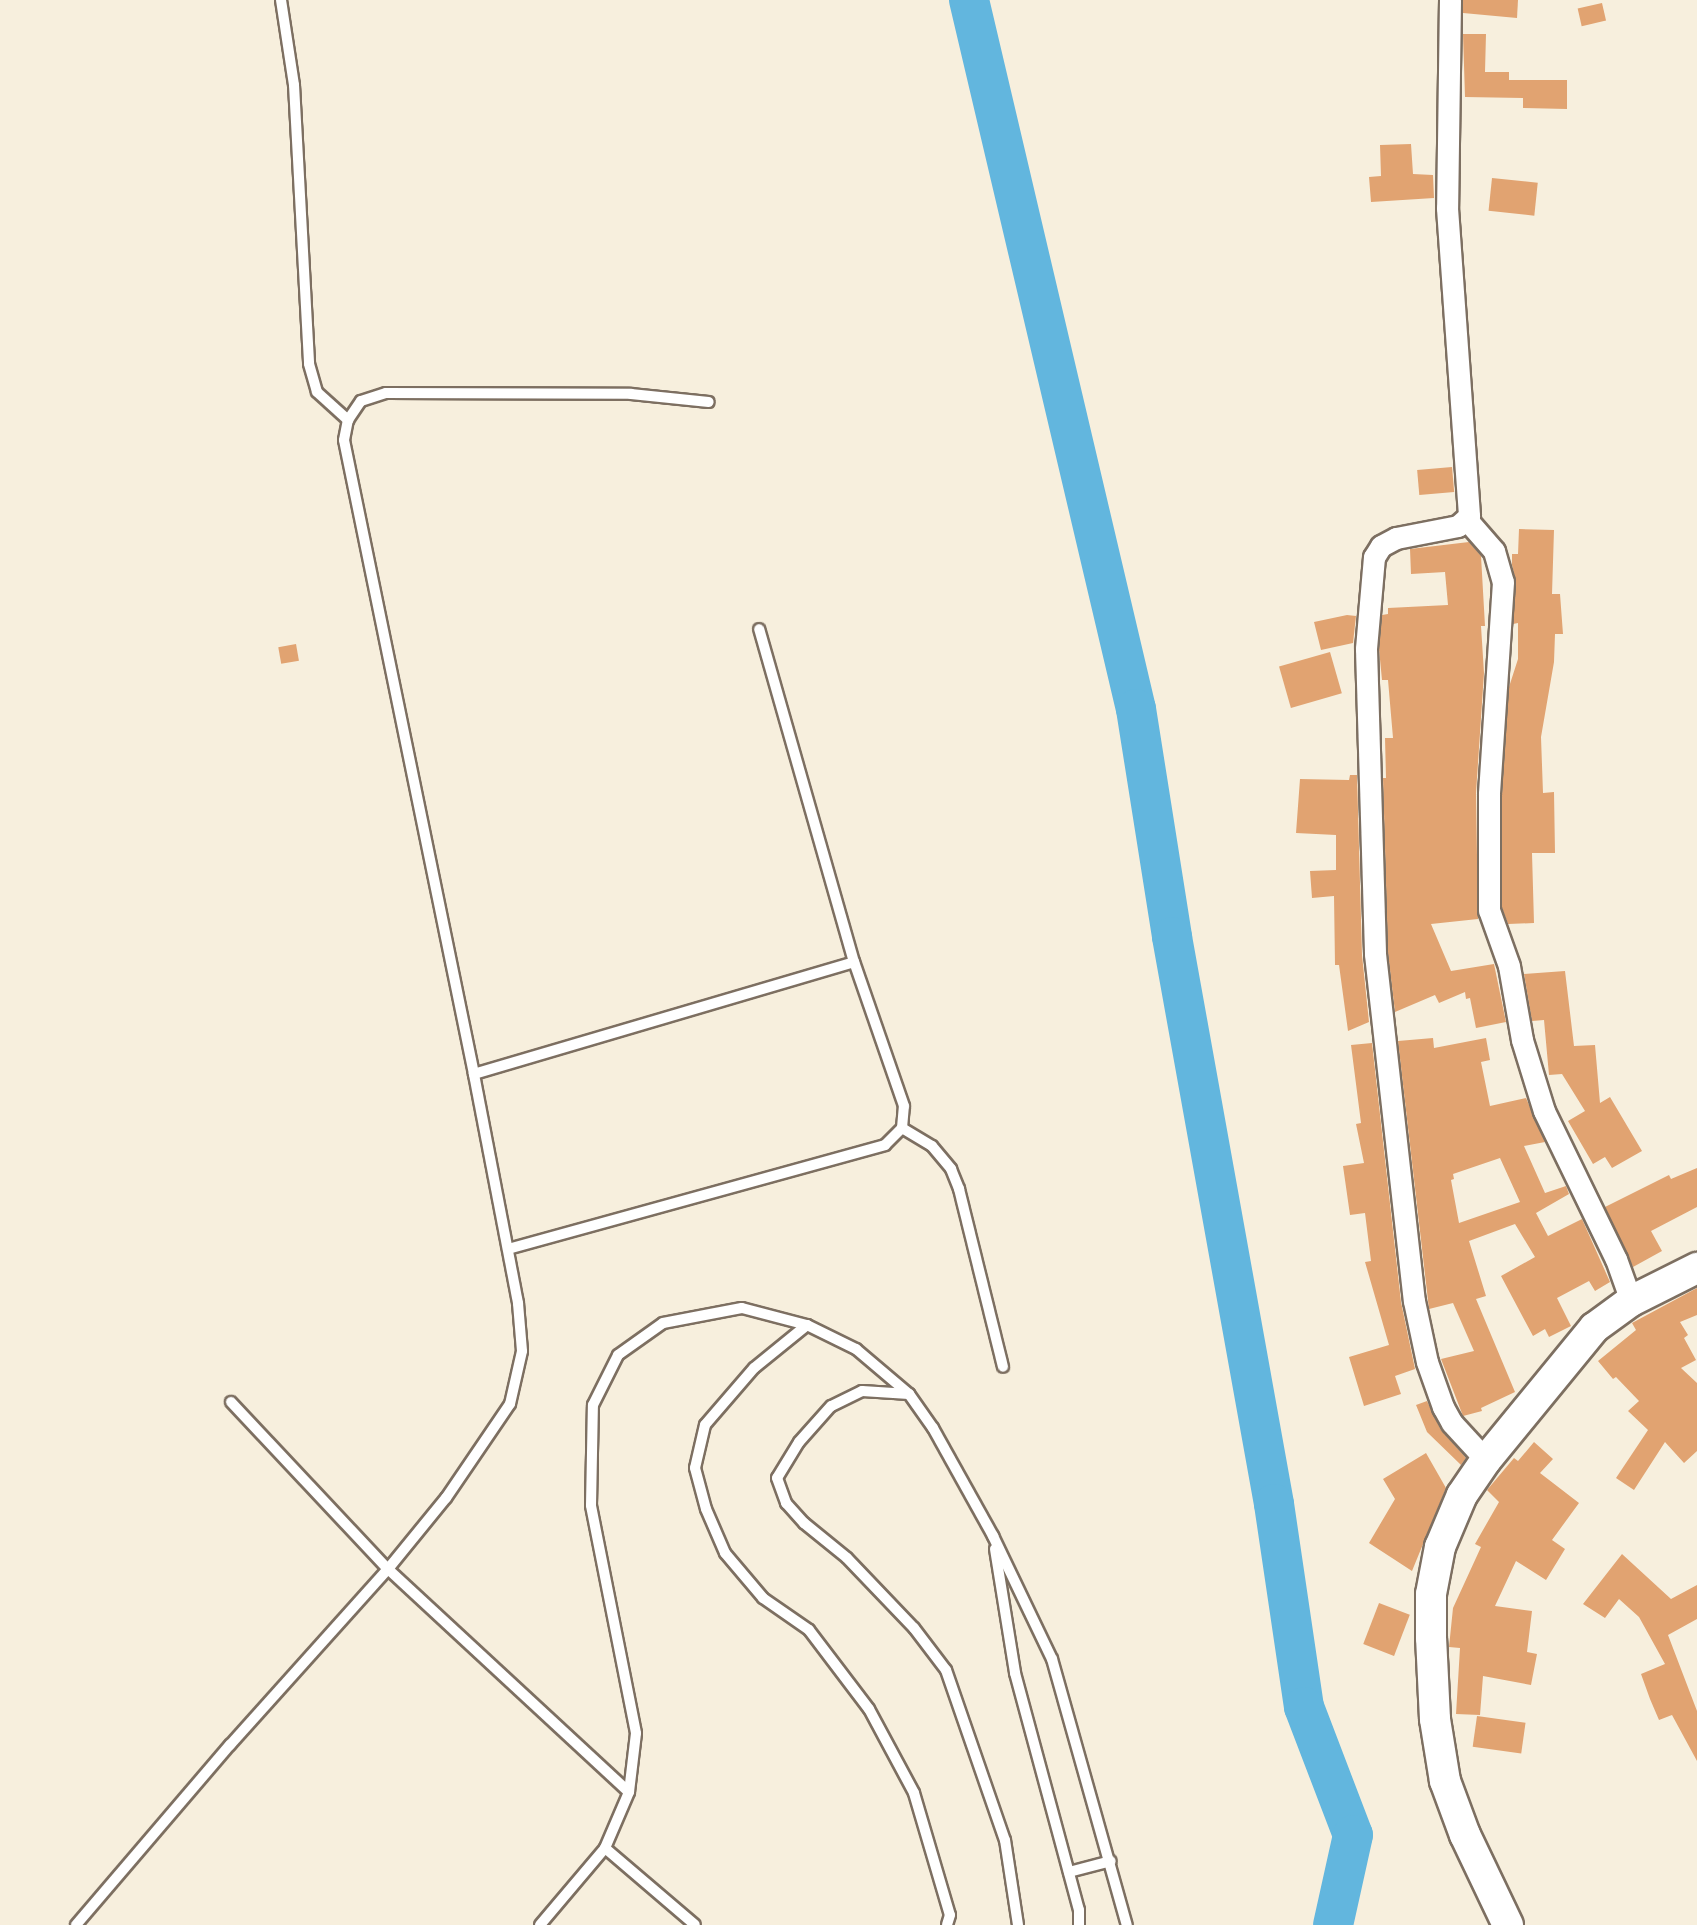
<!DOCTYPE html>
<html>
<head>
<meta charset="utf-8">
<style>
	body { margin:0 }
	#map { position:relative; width:1697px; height:1925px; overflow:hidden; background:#f7efdd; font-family:"Architects Daughter",sans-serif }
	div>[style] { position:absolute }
	.river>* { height:40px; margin:-20px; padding:0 20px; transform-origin:20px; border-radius:20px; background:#62b6de }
	.building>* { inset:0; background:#e1a371; transform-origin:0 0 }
	.roads { filter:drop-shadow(2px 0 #7d6f61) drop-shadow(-2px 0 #7d6f61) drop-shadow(0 2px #7d6f61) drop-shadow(0 -2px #7d6f61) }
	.lane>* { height:10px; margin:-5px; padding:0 5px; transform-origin:5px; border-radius:5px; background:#fff }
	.street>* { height:21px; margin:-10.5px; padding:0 10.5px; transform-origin:10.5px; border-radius:10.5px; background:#fff }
	.secondary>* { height:30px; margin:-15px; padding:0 15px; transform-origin:15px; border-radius:15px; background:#fff }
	span { translate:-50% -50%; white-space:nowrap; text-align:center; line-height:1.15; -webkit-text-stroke:5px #fdfcf7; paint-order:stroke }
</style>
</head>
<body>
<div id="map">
	<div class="river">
		<div style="left:969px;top:0;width:728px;rotate:76.75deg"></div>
		<div style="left:1136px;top:709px;width:231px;rotate:81deg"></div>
		<div style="left:1172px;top:937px;width:576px;rotate:79.8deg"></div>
		<div style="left:1274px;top:1504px;width:205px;rotate:81.6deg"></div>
		<div style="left:1304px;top:1707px;width:137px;rotate:69.1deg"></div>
		<div style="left:1353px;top:1835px;width:92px;rotate:102.5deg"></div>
	</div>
	<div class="building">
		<div style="clip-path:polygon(1463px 0,1518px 0,1517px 18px,1463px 13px)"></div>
		<div style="left:1602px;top:3px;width:18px;height:25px;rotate:77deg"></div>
		<div style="clip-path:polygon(1463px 34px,1486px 34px,1485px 72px,1509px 72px,1509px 80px,1567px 80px,1567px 109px,1523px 108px,1523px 98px,1465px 97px)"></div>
		<div style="clip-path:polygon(1411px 144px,1413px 174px,1433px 175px,1434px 198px,1371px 202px,1369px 177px,1381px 176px,1380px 145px)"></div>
		<div style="left:1492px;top:178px;width:46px;height:33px;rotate:6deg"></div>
		<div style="left:1452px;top:467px;width:25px;height:35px;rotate:85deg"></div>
		<div style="clip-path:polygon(1519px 529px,1554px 530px,1552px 594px,1560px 594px,1563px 634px,1555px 634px,1554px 662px,1541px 737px,1543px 793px,1554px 792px,1555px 853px,1532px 853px,1534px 923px,1508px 924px,1502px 908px,1502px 794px,1509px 687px,1518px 659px,1518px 623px,1513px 624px,1516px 582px,1512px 565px,1512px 554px,1518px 554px)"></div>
		<div style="clip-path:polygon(1469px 542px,1481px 556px,1485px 626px,1481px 626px,1484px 673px,1476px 793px,1478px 919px,1431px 924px,1451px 971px,1494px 964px,1506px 1022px,1476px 1028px,1470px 998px,1466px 999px,1465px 992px,1439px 1003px,1435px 995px,1395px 1012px,1388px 953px,1383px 778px,1386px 778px,1385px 738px,1393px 738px,1388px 680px,1382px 680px,1379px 649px,1382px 615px,1388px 614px,1388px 608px,1448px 605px,1445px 572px,1411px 574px,1410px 549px)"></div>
		<div style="clip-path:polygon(1347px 615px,1356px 616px,1353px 643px,1321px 650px,1314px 622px)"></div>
		<div style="left:296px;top:644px;width:17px;height:18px;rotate:80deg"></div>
		<div style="left:1330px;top:652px;width:43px;height:53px;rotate:74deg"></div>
		<div style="clip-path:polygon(1350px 775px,1357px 775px,1362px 955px,1369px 1022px,1348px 1031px,1339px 965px,1335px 965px,1334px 896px,1312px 898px,1310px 871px,1336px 870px,1336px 835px,1296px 833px,1300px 779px,1349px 780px)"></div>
		<div style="clip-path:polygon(1565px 971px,1574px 1046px,1595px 1045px,1600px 1103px,1610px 1097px,1642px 1151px,1612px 1168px,1605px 1157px,1593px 1164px,1568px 1121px,1585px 1111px,1562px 1074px,1549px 1075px,1544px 1020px,1532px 1021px,1524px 974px)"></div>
		<div style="clip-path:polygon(evenodd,1433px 1038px,1434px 1048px,1486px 1038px,1490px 1060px,1481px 1062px,1490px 1106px,1526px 1098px,1545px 1142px,1524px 1146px,1545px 1193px,1566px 1186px,1569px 1194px,1536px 1213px,1548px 1236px,1582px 1219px,1610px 1282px,1595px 1291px,1589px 1281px,1557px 1298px,1571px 1326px,1549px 1337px,1545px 1329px,1533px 1336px,1501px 1276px,1535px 1257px,1515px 1224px,1469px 1241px,1486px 1296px,1476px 1299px,1515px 1392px,1481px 1408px,1482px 1411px,1463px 1416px,1441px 1359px,1474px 1351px,1453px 1303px,1429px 1309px,1398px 1041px,1433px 1038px,1500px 1158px,1520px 1202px,1459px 1223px,1451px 1180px,1454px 1179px,1453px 1174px,1500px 1158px)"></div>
		<div style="clip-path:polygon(1372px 1043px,1401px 1302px,1415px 1369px,1395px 1376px,1401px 1394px,1364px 1406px,1349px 1357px,1389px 1345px,1365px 1262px,1371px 1261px,1365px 1213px,1350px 1215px,1343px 1166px,1364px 1163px,1356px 1124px,1361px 1123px,1351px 1045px)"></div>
		<div style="clip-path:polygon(1697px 1168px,1697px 1207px,1651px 1231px,1662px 1251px,1633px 1267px,1605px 1207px,1669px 1175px,1671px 1179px)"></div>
		<div style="clip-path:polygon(1697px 1288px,1697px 1315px,1680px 1322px,1688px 1335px,1684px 1338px,1696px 1360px,1681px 1368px,1697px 1383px,1697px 1451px,1684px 1463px,1665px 1442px,1634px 1490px,1616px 1478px,1648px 1430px,1628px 1411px,1639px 1401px,1616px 1377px,1613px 1379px,1598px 1361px,1636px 1330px,1632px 1323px)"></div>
		<div style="clip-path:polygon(1427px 1401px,1441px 1430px,1466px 1458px,1461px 1465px,1427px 1432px,1416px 1405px)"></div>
		<div style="clip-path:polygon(1534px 1442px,1553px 1459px,1540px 1473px,1579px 1503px,1552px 1540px,1565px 1549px,1546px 1580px,1516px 1561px,1495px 1606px,1532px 1611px,1527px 1652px,1537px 1654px,1531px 1685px,1483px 1676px,1480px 1715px,1456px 1714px,1460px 1648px,1449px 1647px,1453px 1608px,1481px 1547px,1475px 1544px,1499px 1502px,1487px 1490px,1514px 1458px,1518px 1461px)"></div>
		<div style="clip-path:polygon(1426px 1453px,1446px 1488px,1412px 1571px,1369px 1543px,1395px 1499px,1383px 1479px)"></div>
		<div style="clip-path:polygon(1622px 1554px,1671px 1599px,1697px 1585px,1697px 1619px,1668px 1635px,1697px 1711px,1697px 1761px,1672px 1715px,1659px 1720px,1650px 1699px,1641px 1674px,1665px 1664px,1639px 1617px,1619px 1599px,1605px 1618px,1583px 1604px)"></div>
		<div style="left:1379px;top:1603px;width:33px;height:44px;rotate:21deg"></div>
		<div style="left:1477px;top:1716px;width:49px;height:31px;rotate:8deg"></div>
	</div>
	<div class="roads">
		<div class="lane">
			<div style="left:281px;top:0;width:86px;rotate:81.3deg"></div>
			<div style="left:294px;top:85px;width:279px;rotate:86.9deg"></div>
			<div style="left:309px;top:364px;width:29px;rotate:74deg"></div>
			<div style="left:317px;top:392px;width:42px;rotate:42.1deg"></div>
			<div style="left:474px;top:1074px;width:396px;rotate:-16.4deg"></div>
			<div style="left:902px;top:1128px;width:35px;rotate:31deg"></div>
			<div style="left:932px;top:1146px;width:30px;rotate:50deg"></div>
			<div style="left:951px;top:1169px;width:22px;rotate:68deg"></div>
			<div style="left:959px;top:1189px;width:183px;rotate:76.1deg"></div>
			<div style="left:508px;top:1249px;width:391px;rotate:-15.4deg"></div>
			<div style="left:885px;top:1145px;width:24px;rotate:-45deg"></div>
			<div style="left:902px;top:1128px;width:22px;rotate:-85deg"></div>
			<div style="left:904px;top:1106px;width:152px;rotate:-109.1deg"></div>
			<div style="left:854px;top:962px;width:346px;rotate:-105.9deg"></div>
			<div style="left:807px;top:1325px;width:68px;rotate:140.9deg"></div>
			<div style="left:754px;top:1368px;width:75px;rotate:130.7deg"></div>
			<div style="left:705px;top:1425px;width:44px;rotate:103.1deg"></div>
			<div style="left:695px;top:1468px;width:42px;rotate:75deg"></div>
			<div style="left:706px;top:1509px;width:48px;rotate:66.6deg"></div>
			<div style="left:725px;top:1553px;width:59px;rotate:49.8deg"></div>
			<div style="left:763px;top:1598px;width:56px;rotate:34.8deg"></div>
			<div style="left:809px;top:1630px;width:99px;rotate:52.8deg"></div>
			<div style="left:869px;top:1709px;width:95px;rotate:61.8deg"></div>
			<div style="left:914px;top:1793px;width:127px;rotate:73.6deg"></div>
			<div style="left:950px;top:1915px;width:10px;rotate:107deg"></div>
			<div style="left:909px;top:1394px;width:47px;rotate:-176.3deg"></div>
			<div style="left:862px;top:1391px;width:34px;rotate:154deg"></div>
			<div style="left:831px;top:1406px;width:48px;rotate:131.6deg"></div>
			<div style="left:799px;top:1442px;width:42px;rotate:121.4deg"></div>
			<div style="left:777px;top:1478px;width:27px;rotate:70deg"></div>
			<div style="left:786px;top:1503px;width:27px;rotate:48deg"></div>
			<div style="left:804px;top:1523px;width:55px;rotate:39.1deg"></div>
			<div style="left:847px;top:1558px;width:97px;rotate:46.3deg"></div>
			<div style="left:914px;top:1628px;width:53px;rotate:52.7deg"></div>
			<div style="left:946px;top:1670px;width:180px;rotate:70.9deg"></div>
			<div style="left:1005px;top:1840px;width:86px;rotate:81.3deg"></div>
			<div style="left:231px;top:1402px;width:229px;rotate:46.8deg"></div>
			<div style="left:388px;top:1569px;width:328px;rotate:42.8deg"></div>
			<div style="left:995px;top:1549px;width:126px;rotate:80.8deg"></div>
			<div style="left:1015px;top:1673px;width:245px;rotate:74.9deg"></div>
			<div style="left:1079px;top:1910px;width:15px;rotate:90deg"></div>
			<div style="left:605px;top:1848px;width:118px;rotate:40.5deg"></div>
			<div style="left:1069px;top:1872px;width:43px;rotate:-14.7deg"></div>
			<div style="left:76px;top:1925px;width:237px;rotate:-49.5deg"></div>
			<div style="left:230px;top:1745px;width:237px;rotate:-48.1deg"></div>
			<div style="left:388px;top:1569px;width:92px;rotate:-50.8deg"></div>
			<div style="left:446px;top:1498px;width:114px;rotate:-55.8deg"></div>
			<div style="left:510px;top:1404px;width:54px;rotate:-77.2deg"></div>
			<div style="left:522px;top:1351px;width:48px;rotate:-94.8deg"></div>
			<div style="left:518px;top:1303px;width:233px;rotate:-100.9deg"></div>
			<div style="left:474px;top:1074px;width:647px;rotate:-101.59deg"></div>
			<div style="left:344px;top:440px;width:20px;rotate:-79deg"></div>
			<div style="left:348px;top:420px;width:23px;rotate:-56deg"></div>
			<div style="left:361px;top:401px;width:26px;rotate:-18deg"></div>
			<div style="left:386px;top:393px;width:245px;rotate:0.2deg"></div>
			<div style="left:631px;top:394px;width:78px;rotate:5.9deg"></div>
			<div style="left:540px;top:1925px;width:101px;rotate:-49.8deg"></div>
			<div style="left:605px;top:1848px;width:61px;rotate:-66.8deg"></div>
			<div style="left:629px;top:1792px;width:59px;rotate:-83.2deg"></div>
			<div style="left:636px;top:1733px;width:232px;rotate:-101.2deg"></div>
			<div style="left:591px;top:1505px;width:100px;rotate:-88.9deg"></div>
			<div style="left:593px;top:1405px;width:56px;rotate:-63.4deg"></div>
			<div style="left:618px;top:1355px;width:55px;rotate:-35.4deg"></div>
			<div style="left:663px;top:1323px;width:80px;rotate:-10.8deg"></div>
			<div style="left:742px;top:1308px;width:67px;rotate:14.7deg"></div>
			<div style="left:807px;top:1325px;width:55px;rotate:26.1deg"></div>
			<div style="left:856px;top:1349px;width:70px;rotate:40.3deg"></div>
			<div style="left:909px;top:1394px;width:42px;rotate:54.8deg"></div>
			<div style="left:933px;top:1428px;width:124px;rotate:60.9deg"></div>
			<div style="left:993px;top:1536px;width:136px;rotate:64.4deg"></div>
			<div style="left:1052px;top:1659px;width:276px;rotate:74.3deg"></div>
		</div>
		<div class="street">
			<div style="left:1450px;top:0;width:208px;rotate:90.8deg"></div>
			<div style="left:1447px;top:208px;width:309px;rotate:85.9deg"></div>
			<div style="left:1469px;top:516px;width:15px;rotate:138deg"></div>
			<div style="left:1458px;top:526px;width:63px;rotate:169deg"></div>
			<div style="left:1396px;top:538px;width:17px;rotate:152deg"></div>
			<div style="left:1381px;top:546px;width:13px;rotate:122deg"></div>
			<div style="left:1374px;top:557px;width:92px;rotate:95deg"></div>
			<div style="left:1366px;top:649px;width:305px;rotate:88.3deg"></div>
			<div style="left:1375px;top:954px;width:349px;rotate:83.6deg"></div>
			<div style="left:1414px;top:1301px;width:62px;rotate:78deg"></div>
			<div style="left:1427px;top:1362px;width:48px;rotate:70.4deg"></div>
			<div style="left:1443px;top:1407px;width:18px;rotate:61deg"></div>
			<div style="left:1452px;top:1423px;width:50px;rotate:47.4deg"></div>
			<div style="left:1467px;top:520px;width:41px;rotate:48.9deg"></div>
			<div style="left:1494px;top:551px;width:32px;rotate:74deg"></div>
			<div style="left:1503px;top:582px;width:212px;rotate:93.8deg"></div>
			<div style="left:1489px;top:794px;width:116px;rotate:90deg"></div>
			<div style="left:1489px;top:910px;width:59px;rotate:70.3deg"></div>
			<div style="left:1509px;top:966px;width:75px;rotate:80deg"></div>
			<div style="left:1522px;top:1040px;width:74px;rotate:72.8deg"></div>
			<div style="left:1544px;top:1111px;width:165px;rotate:64.1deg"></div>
			<div style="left:1616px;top:1259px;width:45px;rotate:70.3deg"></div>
		</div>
		<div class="secondary">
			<div style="left:1508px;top:1925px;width:100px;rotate:-115.5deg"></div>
			<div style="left:1465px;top:1835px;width:58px;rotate:-110.3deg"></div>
			<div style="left:1445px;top:1781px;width:63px;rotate:-99.2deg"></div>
			<div style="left:1435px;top:1719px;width:81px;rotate:-92.8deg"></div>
			<div style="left:1431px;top:1638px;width:44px;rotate:-90deg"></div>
			<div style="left:1431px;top:1594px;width:48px;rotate:-79.2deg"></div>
			<div style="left:1440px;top:1547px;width:56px;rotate:-67.1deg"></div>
			<div style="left:1462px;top:1495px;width:42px;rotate:-55.6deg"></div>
			<div style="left:1486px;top:1460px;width:171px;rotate:-50.7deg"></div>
			<div style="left:1594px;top:1328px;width:46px;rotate:-36.1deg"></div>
			<div style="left:1631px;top:1301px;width:74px;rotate:-26.6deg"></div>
		</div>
	</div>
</div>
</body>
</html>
